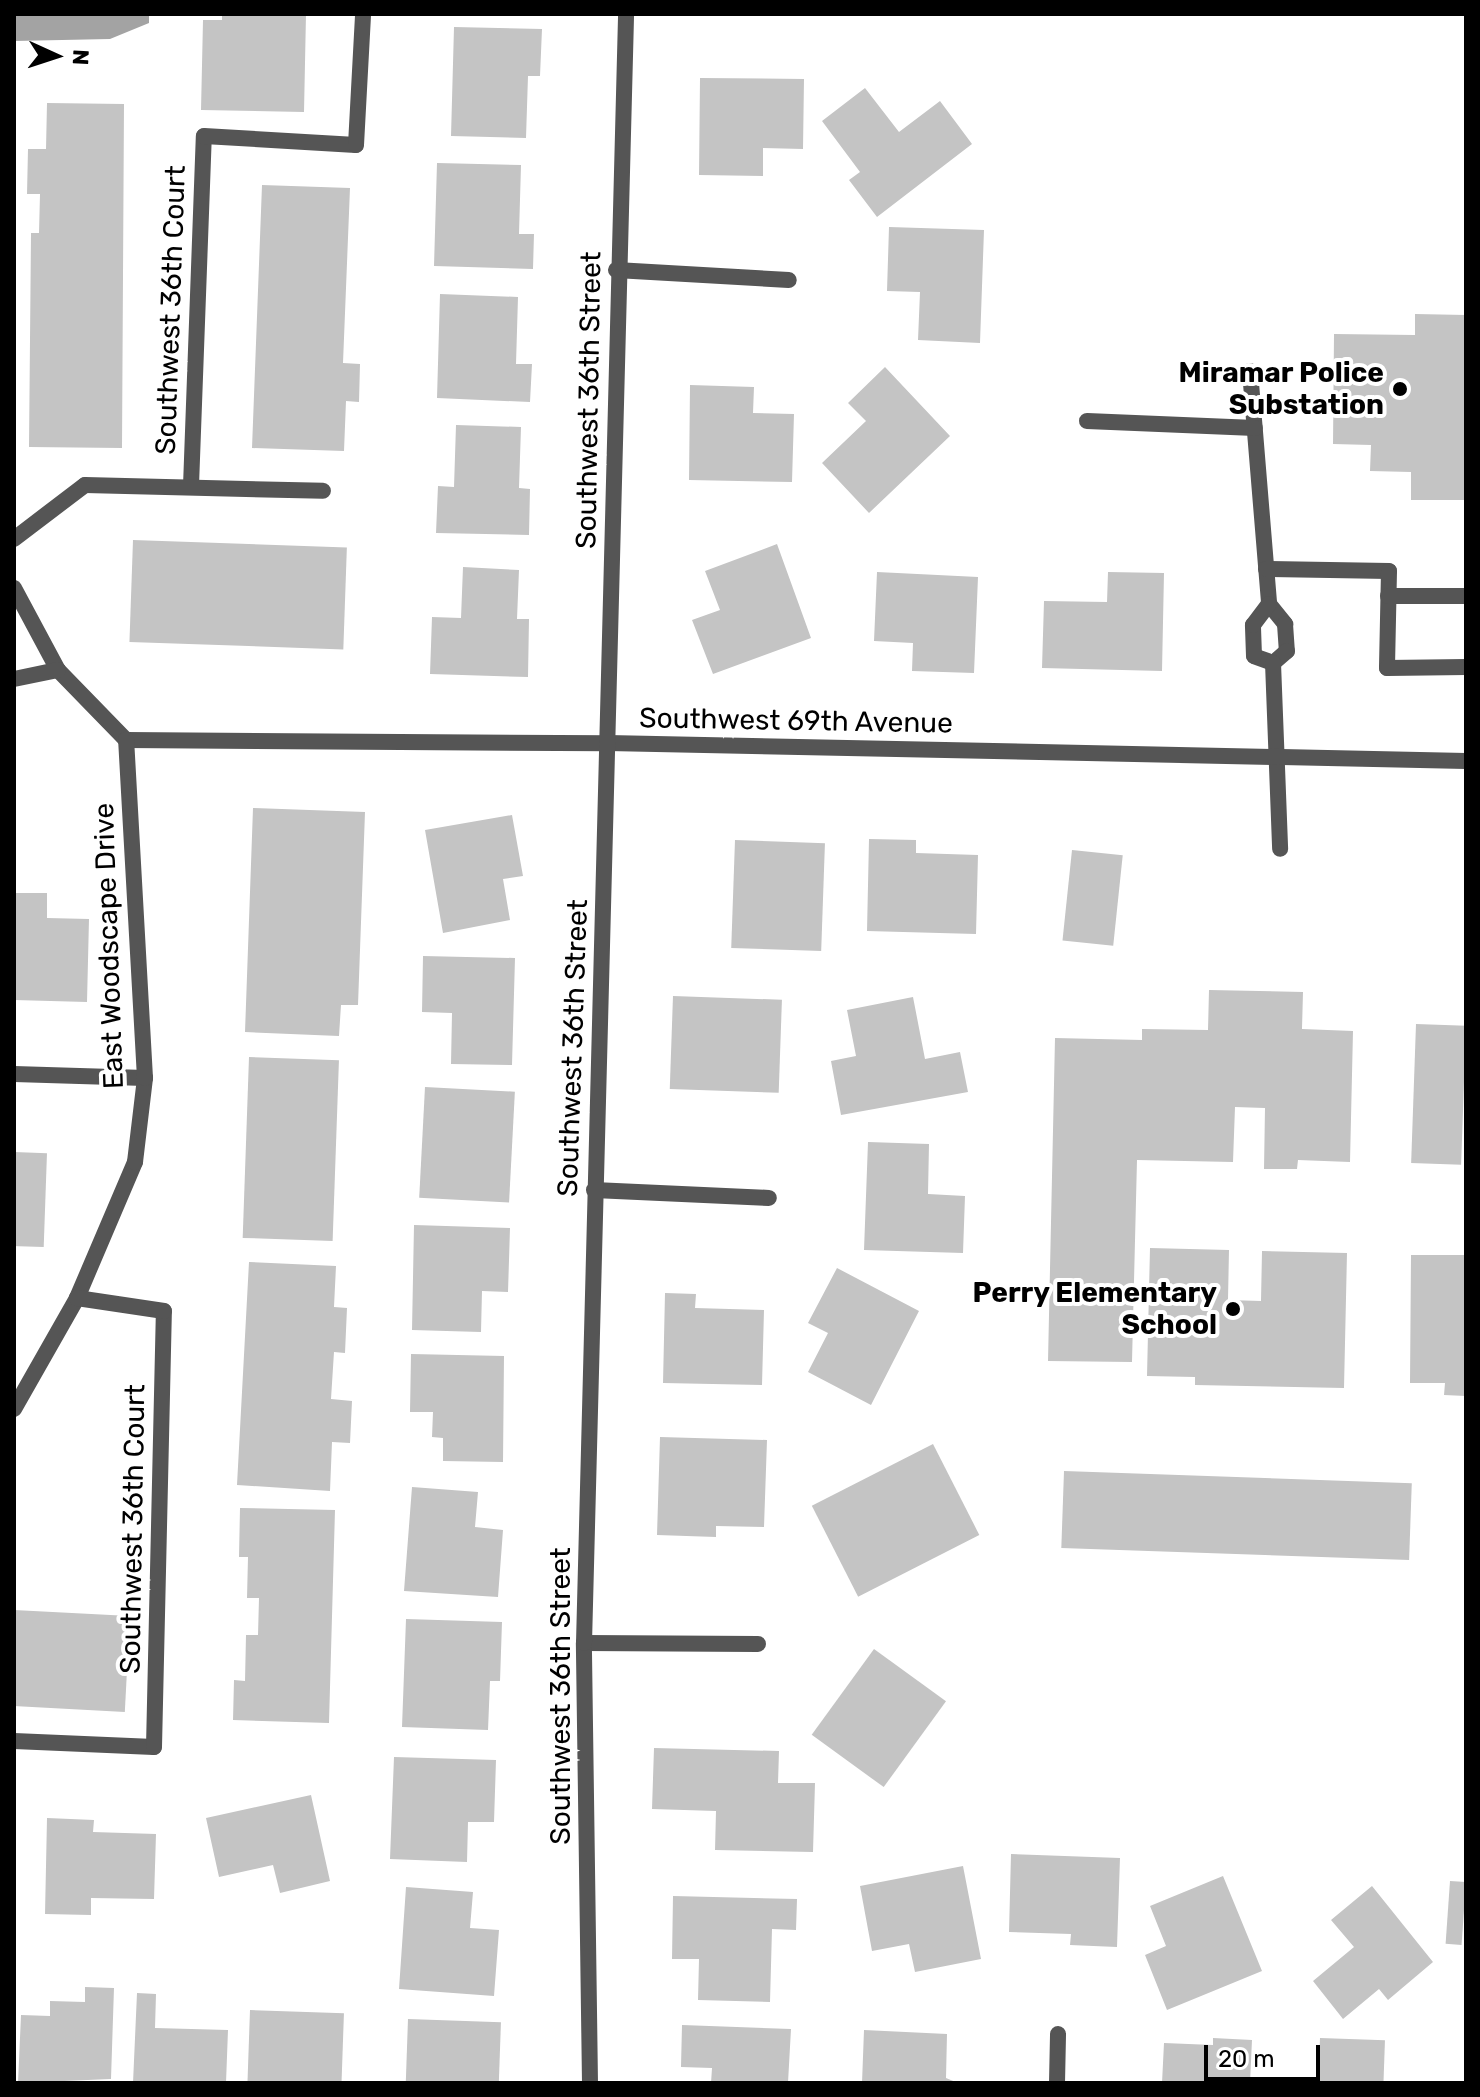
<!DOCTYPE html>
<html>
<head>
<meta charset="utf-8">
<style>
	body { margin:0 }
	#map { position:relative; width:1480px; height:2097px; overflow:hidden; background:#fff; font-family:Rubik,sans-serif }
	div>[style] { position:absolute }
	.water>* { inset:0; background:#a3a3a3 }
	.building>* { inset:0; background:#c4c4c4; transform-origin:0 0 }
	.service>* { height:16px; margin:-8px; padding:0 8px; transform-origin:8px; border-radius:8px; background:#555 }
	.minor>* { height:16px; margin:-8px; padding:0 8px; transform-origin:8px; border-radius:8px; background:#555 }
	.dots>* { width:22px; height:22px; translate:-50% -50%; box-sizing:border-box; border:4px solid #fff; border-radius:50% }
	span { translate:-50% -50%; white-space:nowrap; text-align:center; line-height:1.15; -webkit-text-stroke:8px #fff; paint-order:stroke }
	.street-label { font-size:28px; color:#000 }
	.poi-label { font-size:28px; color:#000; font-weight:700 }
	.right { translate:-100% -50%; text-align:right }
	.frame { position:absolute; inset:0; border:16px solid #000; pointer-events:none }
	.north { position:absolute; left:16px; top:16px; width:80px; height:80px; -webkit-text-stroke:6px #fff; paint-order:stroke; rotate:93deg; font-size:22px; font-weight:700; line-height:32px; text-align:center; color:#000 }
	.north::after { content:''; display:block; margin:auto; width:28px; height:36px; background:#000; clip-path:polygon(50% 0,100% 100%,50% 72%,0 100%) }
	.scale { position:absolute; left:1204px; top:2045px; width:116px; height:36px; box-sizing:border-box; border:4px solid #000; border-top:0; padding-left:10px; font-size:24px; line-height:28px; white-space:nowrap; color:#000; -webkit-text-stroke:6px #fff; paint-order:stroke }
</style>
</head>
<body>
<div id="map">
	<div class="water">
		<div style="clip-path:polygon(14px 14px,149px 14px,149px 23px,110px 39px,14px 41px)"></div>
	</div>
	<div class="building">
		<div style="clip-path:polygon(222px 14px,306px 14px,304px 112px,201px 110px,203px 20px,222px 20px)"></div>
		<div style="clip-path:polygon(454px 27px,542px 29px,540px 76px,528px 76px,526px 138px,451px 136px)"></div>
		<div style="clip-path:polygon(700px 78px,804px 79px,803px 149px,763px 148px,763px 176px,699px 175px)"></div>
		<div style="clip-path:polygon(865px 88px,899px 132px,940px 101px,972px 144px,877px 217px,849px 180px,860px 172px,822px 121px)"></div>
		<div style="clip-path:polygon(47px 103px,124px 104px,122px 448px,29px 447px,31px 233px,39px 233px,40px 194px,27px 194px,28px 149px,46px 149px)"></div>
		<div style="clip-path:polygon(437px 163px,521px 165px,519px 234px,534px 234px,533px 269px,434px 266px)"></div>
		<div style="clip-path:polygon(262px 185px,350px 188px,343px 363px,360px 364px,359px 402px,346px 401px,344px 451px,252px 448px)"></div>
		<div style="clip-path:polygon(889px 227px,984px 230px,980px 343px,918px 340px,920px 292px,887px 291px)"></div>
		<div style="clip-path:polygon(440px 294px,518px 297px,516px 364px,532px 364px,530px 402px,437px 398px)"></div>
		<div style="clip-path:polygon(1415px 314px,1466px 315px,1466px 500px,1411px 500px,1411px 472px,1370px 471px,1371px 445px,1333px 444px,1334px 334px,1415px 335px)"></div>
		<div style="clip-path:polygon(885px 367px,950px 436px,869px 513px,822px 463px,866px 421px,848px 403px)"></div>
		<div style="clip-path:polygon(690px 385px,754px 387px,753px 413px,794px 414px,792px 482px,689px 480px)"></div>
		<div style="clip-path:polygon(456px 425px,521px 427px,519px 488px,530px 489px,529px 535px,436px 533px,438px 486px,454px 487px)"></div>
		<div style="left:133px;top:540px;width:214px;height:102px;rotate:2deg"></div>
		<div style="clip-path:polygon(777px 544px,811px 638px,713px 674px,692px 620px,720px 610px,705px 571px)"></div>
		<div style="clip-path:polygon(463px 567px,519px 570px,517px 619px,529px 619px,528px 677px,430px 674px,432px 617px,461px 618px)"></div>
		<div style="clip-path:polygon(877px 572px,978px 577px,974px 673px,912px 671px,913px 643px,874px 641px)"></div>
		<div style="clip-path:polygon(1108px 572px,1164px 573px,1162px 671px,1042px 668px,1044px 601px,1107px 602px)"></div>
		<div style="clip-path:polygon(253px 808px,365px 812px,358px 1005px,341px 1005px,339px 1036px,245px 1032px)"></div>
		<div style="clip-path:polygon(512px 815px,523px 876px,503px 879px,510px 920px,443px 933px,425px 830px)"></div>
		<div style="clip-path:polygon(869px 839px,916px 840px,916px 853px,978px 855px,976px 934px,867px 931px)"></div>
		<div style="left:735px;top:840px;width:90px;height:108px;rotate:2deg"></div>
		<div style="left:1072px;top:850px;width:51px;height:91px;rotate:6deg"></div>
		<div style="clip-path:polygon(14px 893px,47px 893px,47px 918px,89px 919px,87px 1002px,14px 1000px)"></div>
		<div style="clip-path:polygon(423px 956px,515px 958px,512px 1065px,451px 1064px,452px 1013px,422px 1012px)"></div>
		<div style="clip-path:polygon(1209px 990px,1303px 992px,1302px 1029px,1353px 1031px,1350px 1162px,1298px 1160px,1297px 1169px,1264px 1169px,1265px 1108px,1235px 1107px,1233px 1162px,1137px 1160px,1132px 1362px,1048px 1361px,1055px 1038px,1142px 1040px,1142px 1029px,1208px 1030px)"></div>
		<div style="left:673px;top:996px;width:109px;height:93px;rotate:2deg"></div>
		<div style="clip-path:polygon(913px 997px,925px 1059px,960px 1052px,968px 1092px,841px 1115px,831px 1061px,856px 1056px,847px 1010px)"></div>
		<div style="left:1416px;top:1024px;width:50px;height:139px;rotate:2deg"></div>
		<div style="left:249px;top:1057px;width:90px;height:181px;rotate:2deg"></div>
		<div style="left:425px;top:1087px;width:90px;height:111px;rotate:3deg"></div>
		<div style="clip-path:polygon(868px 1142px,929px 1144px,928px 1194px,965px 1196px,963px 1253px,864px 1250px)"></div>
		<div style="left:14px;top:1152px;width:33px;height:94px;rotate:2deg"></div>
		<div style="clip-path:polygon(414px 1225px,510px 1228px,508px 1292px,482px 1291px,481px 1332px,412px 1330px)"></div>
		<div style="clip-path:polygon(1150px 1248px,1229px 1250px,1228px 1300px,1261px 1301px,1262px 1251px,1347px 1253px,1344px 1388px,1195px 1385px,1195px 1377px,1147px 1376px)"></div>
		<div style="clip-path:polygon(1411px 1255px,1466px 1255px,1466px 1396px,1444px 1395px,1445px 1383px,1410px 1383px)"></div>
		<div style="clip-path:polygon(249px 1262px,336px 1266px,334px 1307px,347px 1308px,345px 1353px,334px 1352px,331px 1399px,352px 1401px,350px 1443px,332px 1442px,330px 1491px,237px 1485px)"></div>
		<div style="clip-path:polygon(837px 1268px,919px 1311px,871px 1405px,808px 1372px,828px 1333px,808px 1323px)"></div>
		<div style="clip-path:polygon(665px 1293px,696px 1294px,695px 1308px,764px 1310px,762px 1385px,663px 1383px)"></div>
		<div style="clip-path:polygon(411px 1354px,504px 1356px,503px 1462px,443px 1461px,443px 1438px,432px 1437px,433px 1412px,410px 1412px)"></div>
		<div style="clip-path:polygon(660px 1437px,767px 1440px,764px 1527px,716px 1526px,716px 1537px,657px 1535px)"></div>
		<div style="left:933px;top:1444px;width:102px;height:136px;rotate:63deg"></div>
		<div style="left:1064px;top:1471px;width:348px;height:77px;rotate:2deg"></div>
		<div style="clip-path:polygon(412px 1487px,478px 1492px,475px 1527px,503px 1530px,498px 1597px,404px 1591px)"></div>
		<div style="clip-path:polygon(240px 1508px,335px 1510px,329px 1723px,233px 1720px,234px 1680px,245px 1681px,246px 1635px,258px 1635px,259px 1598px,247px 1598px,248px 1557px,239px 1557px)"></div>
		<div style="left:14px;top:1610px;width:116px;height:96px;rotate:3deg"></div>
		<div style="clip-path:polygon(406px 1619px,502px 1622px,500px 1681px,490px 1681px,488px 1730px,402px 1727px)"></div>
		<div style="left:874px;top:1649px;width:89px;height:106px;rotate:36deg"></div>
		<div style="clip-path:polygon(654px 1748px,779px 1751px,778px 1783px,815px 1783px,813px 1852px,715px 1850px,716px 1811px,652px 1809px)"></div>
		<div style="clip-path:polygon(394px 1757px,496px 1760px,494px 1822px,468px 1822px,467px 1862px,390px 1859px)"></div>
		<div style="clip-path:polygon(311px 1795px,330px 1881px,280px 1893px,273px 1865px,219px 1877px,206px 1818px)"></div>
		<div style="clip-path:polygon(47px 1818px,94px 1820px,93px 1832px,156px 1834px,154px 1899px,91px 1898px,91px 1915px,45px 1914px)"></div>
		<div style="clip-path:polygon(1011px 1854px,1120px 1858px,1117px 1947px,1070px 1945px,1071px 1934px,1009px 1932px)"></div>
		<div style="clip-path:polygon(963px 1866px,981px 1959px,915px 1972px,909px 1944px,872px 1951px,860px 1886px)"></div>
		<div style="clip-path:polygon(1223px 1876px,1262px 1971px,1167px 2010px,1145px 1955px,1166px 1946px,1150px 1906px)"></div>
		<div style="left:1450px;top:1881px;width:16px;height:63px;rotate:4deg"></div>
		<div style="clip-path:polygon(1372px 1886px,1433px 1962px,1388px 2000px,1379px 1989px,1343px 2019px,1313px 1981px,1354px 1947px,1331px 1920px)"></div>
		<div style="clip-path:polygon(406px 1887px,473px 1892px,470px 1928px,499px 1930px,494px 1996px,399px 1989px)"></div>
		<div style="clip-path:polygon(673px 1896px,797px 1899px,796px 1930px,772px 1929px,770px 2002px,698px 2000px,699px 1959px,672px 1959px)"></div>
		<div style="clip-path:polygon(85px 1987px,114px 1988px,111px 2079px,18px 2083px,21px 2015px,50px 2016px,50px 2001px,85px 2002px)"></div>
		<div style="clip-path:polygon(137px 1993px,156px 1994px,155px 2028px,228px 2030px,226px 2083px,133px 2083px)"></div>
		<div style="left:250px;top:2010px;width:94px;height:73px;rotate:2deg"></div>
		<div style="left:408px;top:2019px;width:93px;height:64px;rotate:2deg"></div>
		<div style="clip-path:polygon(682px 2025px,791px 2029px,788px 2083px,711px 2083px,712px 2068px,681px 2067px)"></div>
		<div style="clip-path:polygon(864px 2030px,947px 2034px,946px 2078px,958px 2083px,862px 2083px)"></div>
		<div style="clip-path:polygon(1213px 2038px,1252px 2040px,1250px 2083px,1162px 2083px,1164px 2043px,1213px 2045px)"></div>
		<div style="left:1320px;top:2038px;width:65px;height:45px;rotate:2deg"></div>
	</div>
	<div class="service">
		<div style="left:1250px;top:371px;width:234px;rotate:85.3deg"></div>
		<div style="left:1087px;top:421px;width:168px;rotate:2.4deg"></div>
		<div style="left:1266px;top:569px;width:123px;rotate:0.9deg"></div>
		<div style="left:1389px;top:571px;width:97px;rotate:91.2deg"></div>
		<div style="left:1387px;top:668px;width:79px;rotate:-0.7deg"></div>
		<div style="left:1388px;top:596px;width:78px"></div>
		<div style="left:1269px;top:604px;width:26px;rotate:51deg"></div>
		<div style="left:1285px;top:624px;width:27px;rotate:86deg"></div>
		<div style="left:1287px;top:651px;width:18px;rotate:139deg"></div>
		<div style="left:1273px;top:663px;width:20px;rotate:-160deg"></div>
		<div style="left:1254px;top:656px;width:31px;rotate:-92deg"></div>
		<div style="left:1253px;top:625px;width:26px;rotate:-53deg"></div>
		<div style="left:1273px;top:663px;width:186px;rotate:87.8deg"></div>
	</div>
	<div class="minor">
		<div style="left:616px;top:270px;width:173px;rotate:3.3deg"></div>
		<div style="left:191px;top:486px;width:350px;rotate:-87.9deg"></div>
		<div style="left:204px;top:136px;width:152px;rotate:3.4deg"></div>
		<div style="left:356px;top:145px;width:131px;rotate:-86.9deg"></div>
		<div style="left:14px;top:539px;width:89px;rotate:-37.3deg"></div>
		<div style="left:85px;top:485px;width:238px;rotate:1.4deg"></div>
		<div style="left:14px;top:588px;width:93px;rotate:61.8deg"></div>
		<div style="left:58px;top:670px;width:98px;rotate:45.8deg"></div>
		<div style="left:14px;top:679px;width:45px;rotate:-11.6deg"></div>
		<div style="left:126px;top:740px;width:482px;rotate:0.4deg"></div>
		<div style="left:608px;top:743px;width:858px;rotate:1.2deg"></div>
		<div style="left:14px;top:1074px;width:131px;rotate:1.7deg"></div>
		<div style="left:594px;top:1190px;width:175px;rotate:2.6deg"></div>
		<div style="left:14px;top:1409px;width:128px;rotate:-60.4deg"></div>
		<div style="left:77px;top:1298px;width:148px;rotate:-66.9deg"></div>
		<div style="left:135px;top:1162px;width:85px;rotate:-83.2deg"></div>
		<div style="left:145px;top:1078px;width:339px;rotate:-93.2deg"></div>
		<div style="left:584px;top:1643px;width:174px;rotate:0.3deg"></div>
		<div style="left:14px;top:1741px;width:140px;rotate:2.5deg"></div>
		<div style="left:154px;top:1747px;width:436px;rotate:-88.7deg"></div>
		<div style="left:164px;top:1311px;width:88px;rotate:-171.5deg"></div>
		<div style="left:590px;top:2083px;width:440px;rotate:-90.8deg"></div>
		<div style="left:584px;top:1643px;width:1630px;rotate:-88.52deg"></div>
		<div style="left:1057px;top:2083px;width:49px;rotate:-88.8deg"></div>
	</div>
	<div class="dots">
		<div style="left:1400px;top:389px;background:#000"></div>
		<div style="left:1233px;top:1309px;background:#000"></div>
	</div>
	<div class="street-label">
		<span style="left:171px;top:310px;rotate:-88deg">Southwest 36th Court</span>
		<span style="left:589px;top:400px;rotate:-89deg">Southwest 36th Street</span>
		<span style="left:796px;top:721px;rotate:1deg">Southwest 69th Avenue</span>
		<span style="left:109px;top:946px;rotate:-92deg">East Woodscape Drive</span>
		<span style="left:573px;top:1048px;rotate:-88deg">Southwest 36th Street</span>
		<span style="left:133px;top:1529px;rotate:-89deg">Southwest 36th Court</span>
		<span style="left:561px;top:1696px;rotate:-90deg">Southwest 36th Street</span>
	</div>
	<div class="poi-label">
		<span class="right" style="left:1384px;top:389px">Miramar Police<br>Substation</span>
		<span class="right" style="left:1217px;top:1309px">Perry Elementary<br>School</span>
	</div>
	<div class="frame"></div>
	<div class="north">N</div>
	<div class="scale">20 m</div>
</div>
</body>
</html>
